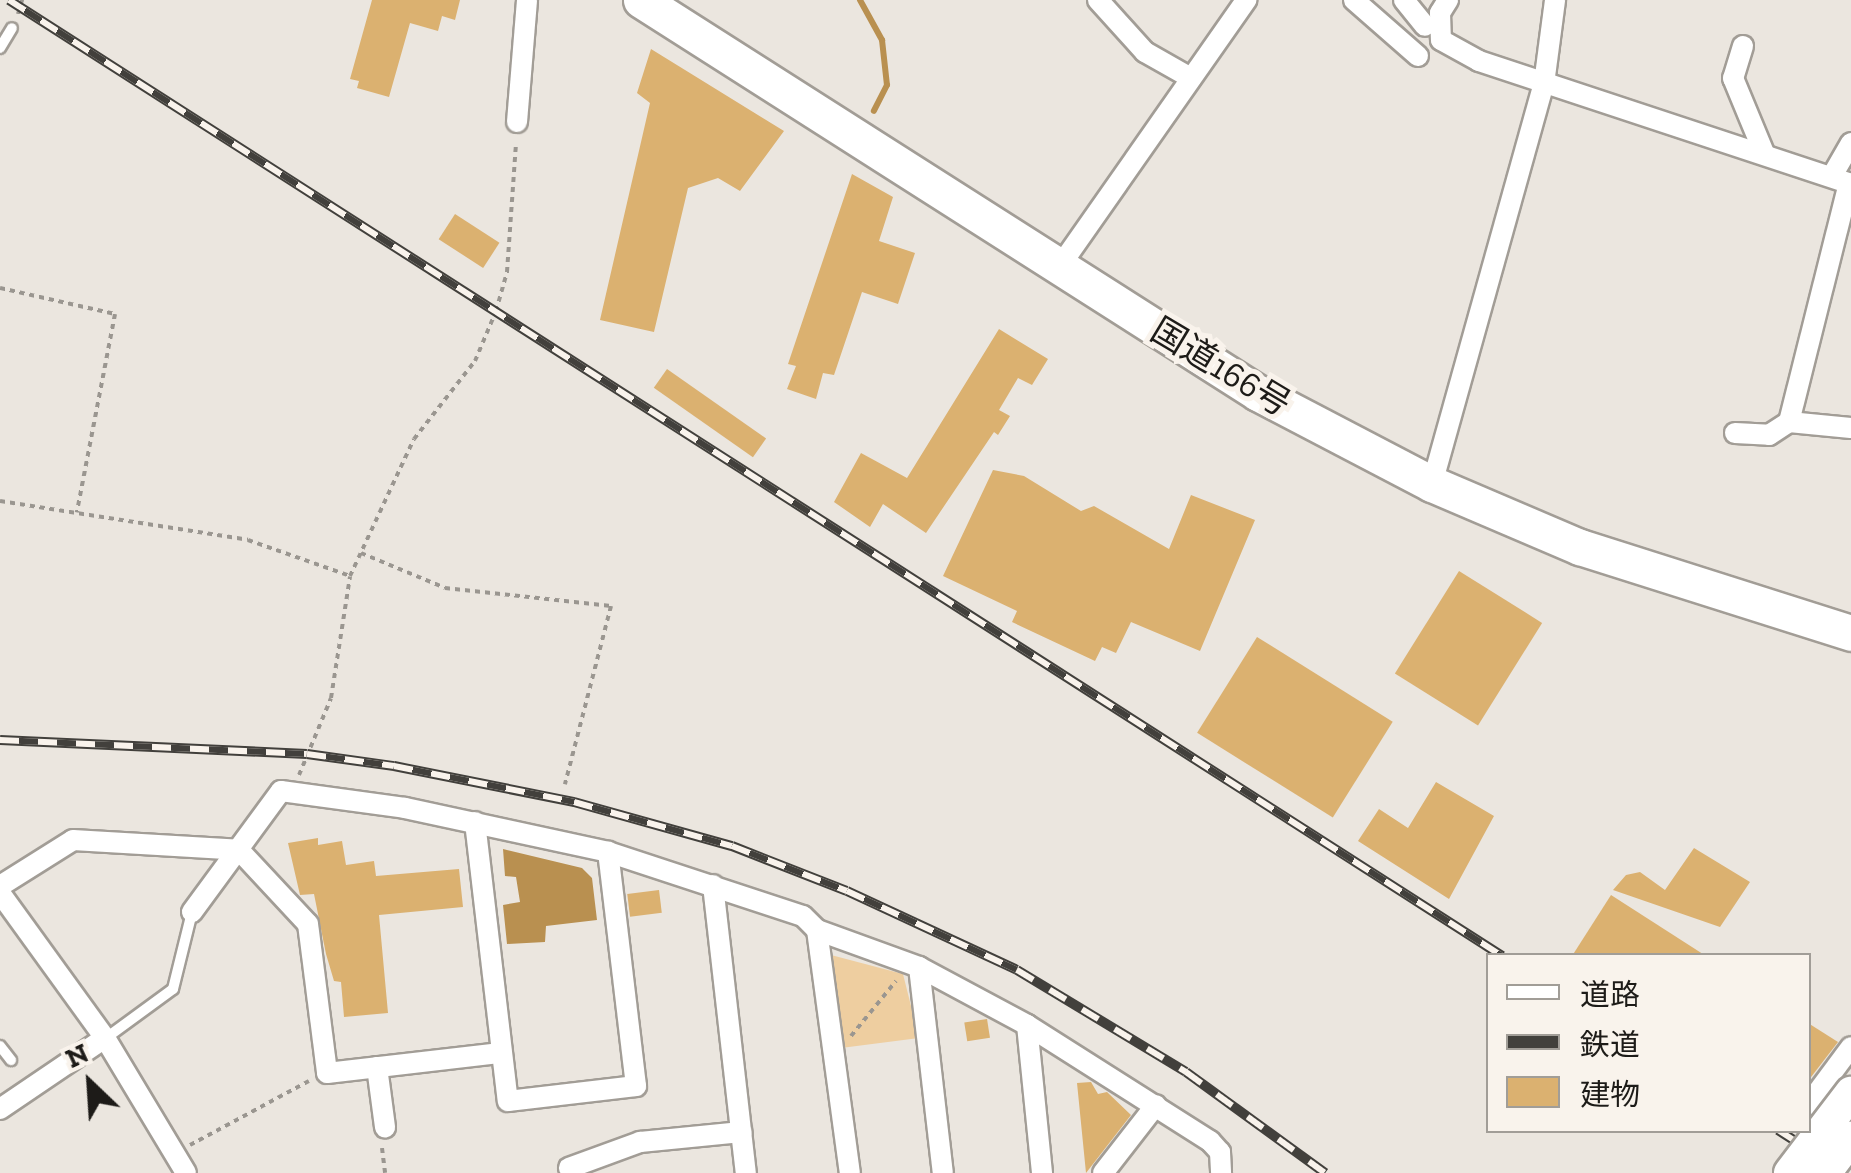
<!DOCTYPE html>
<html>
<head>
<meta charset="utf-8">
<style>
	body { margin:0 }
	#map { position:relative; width:1851px; height:1173px; overflow:hidden; background:#ebe6df; font-family:"Zilla Slab","Noto Sans JP",serif }
	div>[style] { position:absolute }
	.green>* { inset:0; background:#eecea0 }
	.water>* { inset:0; background:#b99050 }
	.stream>* { height:6px; margin:-3px; padding:0 3px; transform-origin:3px; border-radius:3px; background:#b99050 }
	.building>* { inset:0; background:#dbb170; transform-origin:0 0 }
	.path>* { height:4px; margin-top:-2px; transform-origin:0; background:repeating-linear-gradient(90deg,#9a9690 0 5px,transparent 0 10px) }
	.roads { filter:drop-shadow(2px 0 #a29d96) drop-shadow(-2px 0 #a29d96) drop-shadow(0 2px #a29d96) drop-shadow(0 -2px #a29d96) }
	.service>* { height:10px; margin:-5px; padding:0 5px; transform-origin:5px; border-radius:5px; background:#fff }
	.minor>* { height:20px; margin:-10px; padding:0 10px; transform-origin:10px; border-radius:10px; background:#fff }
	.trunk>* { height:35px; margin:-17.5px; padding:0 17.5px; transform-origin:17.5px; border-radius:17.5px; background:#fff }
	.rail>* { height:10px; margin-top:-5px; transform-origin:0; background:repeating-linear-gradient(90deg,#f9f3ec 0 19px,#42403c 0 38px); box-sizing:border-box; border-block:2px solid #42403c }
	.bridges { filter:drop-shadow(2px 0 #a29d96) drop-shadow(-2px 0 #a29d96) drop-shadow(0 2px #a29d96) drop-shadow(0 -2px #a29d96) }
	.primary-bridge>* { height:32px; margin:-16px; padding:0 16px; transform-origin:16px; border-radius:16px; background:#fff }
	span { translate:-50% -50%; white-space:nowrap; text-align:center; line-height:1.15; -webkit-text-stroke:10px #f9f3ec; paint-order:stroke }
	.street-label { font-size:35px; color:#1d1b18 }
	.legend { position:absolute; left:1486px; top:953px; width:325px; height:180px; box-sizing:border-box; background:#f9f3ec; border:2px solid #a19d97; margin:0; padding:12px 18px; list-style:none; font-size:30px; color:#1d1b18 }
	.legend li { display:flex; align-items:center; gap:20px; height:50px }
	.legend b { width:50px; border:2px solid #a19d97 }
	.north { position:absolute; left:40px; top:1033px; width:100px; height:100px; -webkit-text-stroke:8px #f9f3ec; paint-order:stroke; rotate:335deg; font-size:28px; font-weight:700; line-height:40px; text-align:center; color:#1d1b18 }
	.north::after { content:''; display:block; margin:auto; width:35px; height:45px; background:#1d1b18; clip-path:polygon(50% 0,100% 100%,50% 72%,0 100%) }
</style>
</head>
<body>
<div id="map">
	<div class="green">
		<div style="clip-path:polygon(831px 955px,903px 974px,919px 1038px,841px 1048px)"></div>
	</div>
	<div class="water">
		<div style="clip-path:polygon(503px 849px,582px 868px,592px 878px,597px 920px,546px 926px,545px 942px,507px 944px,503px 905px,520px 902px,516px 877px,505px 876px)"></div>
	</div>
	<div class="stream">
		<div style="left:860px;top:0;width:46px;rotate:61.2deg"></div>
		<div style="left:882px;top:40px;width:45px;rotate:83.7deg"></div>
		<div style="left:887px;top:85px;width:29px;rotate:117deg"></div>
	</div>
	<div class="building">
		<div style="clip-path:polygon(372px 0,460px 0,455px 20px,442px 16px,438px 31px,410px 23px,389px 97px,357px 88px,359px 81px,350px 79px)"></div>
		<div style="clip-path:polygon(651px 49px,784px 131px,740px 191px,718px 178px,688px 188px,654px 332px,600px 320px,650px 103px,637px 93px)"></div>
		<div style="clip-path:polygon(852px 174px,893px 197px,879px 241px,915px 253px,898px 304px,862px 292px,834px 375px,823px 373px,816px 399px,787px 389px,796px 366px,788px 364px)"></div>
		<div style="left:455px;top:214px;width:53px;height:30px;rotate:33deg"></div>
		<div style="clip-path:polygon(999px 329px,1048px 359px,1032px 385px,1018px 378px,999px 410px,1010px 416px,998px 435px,994px 432px,926px 533px,883px 504px,870px 527px,834px 502px,861px 453px,907px 478px)"></div>
		<div style="left:667px;top:369px;width:121px;height:23px;rotate:35deg"></div>
		<div style="clip-path:polygon(993px 470px,1024px 476px,1081px 511px,1094px 506px,1169px 549px,1191px 495px,1255px 520px,1200px 651px,1131px 622px,1116px 653px,1102px 647px,1095px 661px,1012px 622px,1017px 611px,943px 576px)"></div>
		<div style="left:1459px;top:571px;width:98px;height:121px;rotate:32deg"></div>
		<div style="left:1257px;top:637px;width:160px;height:113px;rotate:32deg"></div>
		<div style="clip-path:polygon(1436px 782px,1494px 816px,1449px 899px,1358px 841px,1379px 809px,1408px 828px)"></div>
		<div style="clip-path:polygon(318px 838px,318px 845px,342px 841px,346px 865px,374px 861px,376px 876px,459px 869px,463px 907px,379px 915px,388px 1013px,344px 1017px,341px 982px,334px 981px,326px 954px,314px 894px,300px 895px,288px 843px)"></div>
		<div style="clip-path:polygon(1694px 848px,1750px 882px,1720px 927px,1613px 890px,1626px 875px,1640px 872px,1665px 890px)"></div>
		<div style="left:659px;top:890px;width:23px;height:32px;rotate:83deg"></div>
		<div style="clip-path:polygon(1611px 895px,1706px 956px,1572px 956px)"></div>
		<div style="left:987px;top:1019px;width:19px;height:23px;rotate:81deg"></div>
		<div style="clip-path:polygon(1808px 1023px,1838px 1042px,1808px 1081px)"></div>
		<div style="clip-path:polygon(1091px 1082px,1098px 1094px,1107px 1092px,1131px 1115px,1086px 1173px,1077px 1083px)"></div>
	</div>
	<div class="path">
		<div style="left:18px;top:14px;width:15px;rotate:-74deg"></div>
		<div style="left:0;top:288px;width:118px;rotate:12.7deg"></div>
		<div style="left:115px;top:314px;width:202px;rotate:100.9deg"></div>
		<div style="left:0;top:501px;width:251px;rotate:8.9deg"></div>
		<div style="left:248px;top:540px;width:108px;rotate:19.4deg"></div>
		<div style="left:361px;top:553px;width:91px;rotate:22.6deg"></div>
		<div style="left:445px;top:588px;width:167px;rotate:6.2deg"></div>
		<div style="left:611px;top:606px;width:184px;rotate:104.5deg"></div>
		<div style="left:299px;top:775px;width:83px;rotate:-67.4deg"></div>
		<div style="left:331px;top:698px;width:123px;rotate:-81.1deg"></div>
		<div style="left:350px;top:576px;width:151px;rotate:-65deg"></div>
		<div style="left:414px;top:439px;width:99px;rotate:-52deg"></div>
		<div style="left:475px;top:361px;width:54px;rotate:-67.2deg"></div>
		<div style="left:496px;top:311px;width:41px;rotate:-74.2deg"></div>
		<div style="left:507px;top:272px;width:128px;rotate:-86deg"></div>
		<div style="left:851px;top:1036px;width:71px;rotate:-50.7deg"></div>
		<div style="left:190px;top:1145px;width:135px;rotate:-28.3deg"></div>
		<div style="left:382px;top:1148px;width:25px;rotate:83deg"></div>
	</div>
	<div class="roads">
		<div class="service">
			<div style="left:0;top:48px;width:23px;rotate:-59deg"></div>
			<div style="left:106px;top:1038px;width:83px;rotate:-36.2deg"></div>
			<div style="left:173px;top:989px;width:79px;rotate:-76.1deg"></div>
			<div style="left:0;top:1046px;width:18px;rotate:52deg"></div>
		</div>
		<div class="minor">
			<div style="left:1098px;top:0;width:70px;rotate:47.9deg"></div>
			<div style="left:1145px;top:52px;width:53px;rotate:29.5deg"></div>
			<div style="left:1354px;top:0;width:85px;rotate:41.2deg"></div>
			<div style="left:1404px;top:0;width:33px;rotate:51deg"></div>
			<div style="left:1448px;top:0;width:15px;rotate:122deg"></div>
			<div style="left:1440px;top:13px;width:27px;rotate:88deg"></div>
			<div style="left:1441px;top:40px;width:43px;rotate:28.9deg"></div>
			<div style="left:1479px;top:61px;width:392px;rotate:18.3deg"></div>
			<div style="left:1743px;top:46px;width:34px;rotate:107deg"></div>
			<div style="left:1733px;top:78px;width:81px;rotate:67.5deg"></div>
			<div style="left:517px;top:122px;width:122px;rotate:-85.3deg"></div>
			<div style="left:1832px;top:176px;width:38px;rotate:-60deg"></div>
			<div style="left:1060px;top:266px;width:325px;rotate:-55deg"></div>
			<div style="left:1789px;top:422px;width:246px;rotate:-75.9deg"></div>
			<div style="left:1735px;top:433px;width:34px;rotate:3deg"></div>
			<div style="left:1769px;top:435px;width:24px;rotate:-33deg"></div>
			<div style="left:1789px;top:422px;width:62px;rotate:5.5deg"></div>
			<div style="left:1432px;top:484px;width:415px;rotate:-74.4deg"></div>
			<div style="left:1544px;top:84px;width:85px;rotate:-82.5deg"></div>
			<div style="left:475px;top:822px;width:281px;rotate:83.3deg"></div>
			<div style="left:508px;top:1101px;width:129px;rotate:-6.7deg"></div>
			<div style="left:636px;top:1086px;width:236px;rotate:-96.8deg"></div>
			<div style="left:713px;top:885px;width:290px;rotate:83.5deg"></div>
			<div style="left:0;top:886px;width:86px;rotate:-32.2deg"></div>
			<div style="left:73px;top:840px;width:166px;rotate:3.4deg"></div>
			<div style="left:239px;top:850px;width:101px;rotate:47deg"></div>
			<div style="left:308px;top:924px;width:150px;rotate:82.7deg"></div>
			<div style="left:327px;top:1073px;width:175px;rotate:-6.6deg"></div>
			<div style="left:0;top:893px;width:179px;rotate:54.1deg"></div>
			<div style="left:105px;top:1038px;width:157px;rotate:59deg"></div>
			<div style="left:192px;top:912px;width:150px;rotate:-53.7deg"></div>
			<div style="left:281px;top:791px;width:125px;rotate:7.8deg"></div>
			<div style="left:405px;top:808px;width:208px;rotate:12.2deg"></div>
			<div style="left:608px;top:852px;width:205px;rotate:18.2deg"></div>
			<div style="left:803px;top:916px;width:20px;rotate:45deg"></div>
			<div style="left:817px;top:930px;width:109px;rotate:19.9deg"></div>
			<div style="left:919px;top:967px;width:123px;rotate:28.2deg"></div>
			<div style="left:1027px;top:1025px;width:217px;rotate:32.4deg"></div>
			<div style="left:1210px;top:1141px;width:15px;rotate:48deg"></div>
			<div style="left:1220px;top:1152px;width:21px;rotate:87deg"></div>
			<div style="left:817px;top:930px;width:245px;rotate:82.3deg"></div>
			<div style="left:919px;top:967px;width:207px;rotate:83.4deg"></div>
			<div style="left:1027px;top:1025px;width:149px;rotate:84.2deg"></div>
			<div style="left:377px;top:1067px;width:61px;rotate:82.4deg"></div>
			<div style="left:1808px;top:1105px;width:72px;rotate:-53.4deg"></div>
			<div style="left:0;top:1109px;width:127px;rotate:-34.1deg"></div>
			<div style="left:569px;top:1168px;width:76px;rotate:-20.1deg"></div>
			<div style="left:640px;top:1142px;width:102px;rotate:-5.6deg"></div>
			<div style="left:1103px;top:1173px;width:86px;rotate:-52.1deg"></div>
		</div>
		<div class="trunk">
			<div style="left:641px;top:0;width:732px;rotate:32.5deg"></div>
			<div style="left:1258px;top:393px;width:196px;rotate:27.6deg"></div>
			<div style="left:1432px;top:484px;width:161px;rotate:23.1deg"></div>
			<div style="left:1580px;top:547px;width:284px;rotate:17.6deg"></div>
		</div>
	</div>
	<div class="rail">
		<div style="left:9px;top:0;width:1773px;rotate:32.63deg"></div>
		<div style="left:0;top:740px;width:307px;rotate:2.6deg"></div>
		<div style="left:307px;top:754px;width:88px;rotate:7.9deg"></div>
		<div style="left:394px;top:766px;width:184px;rotate:11.3deg"></div>
		<div style="left:574px;top:802px;width:164px;rotate:15.6deg"></div>
		<div style="left:732px;top:846px;width:123px;rotate:21.4deg"></div>
		<div style="left:847px;top:891px;width:187px;rotate:24.9deg"></div>
		<div style="left:1017px;top:970px;width:197px;rotate:31.1deg"></div>
		<div style="left:1186px;top:1072px;width:172px;rotate:36deg"></div>
		<div style="left:1778px;top:1130px;width:80px;rotate:32.7deg"></div>
	</div>
	<div class="bridges">
		<div class="primary-bridge">
			<div style="left:1790px;top:1173px;width:101px;rotate:-52.7deg"></div>
			<div style="left:1825px;top:1173px;width:44px;rotate:-53.4deg"></div>
		</div>
	</div>
	<div class="street-label">
		<span style="left:1221px;top:367px;rotate:31deg">国道166号</span>
	</div>
	<ul class="legend">
	<li><b style="height:12px;background:#fff"></b>道路</li>
	<li><b style="height:12px;background:#42403c"></b>鉄道</li>
	<li><b style="height:28px;background:#dbb170"></b>建物</li>
	</ul>
	<div class="north">N</div>
</div>
</body>
</html>
